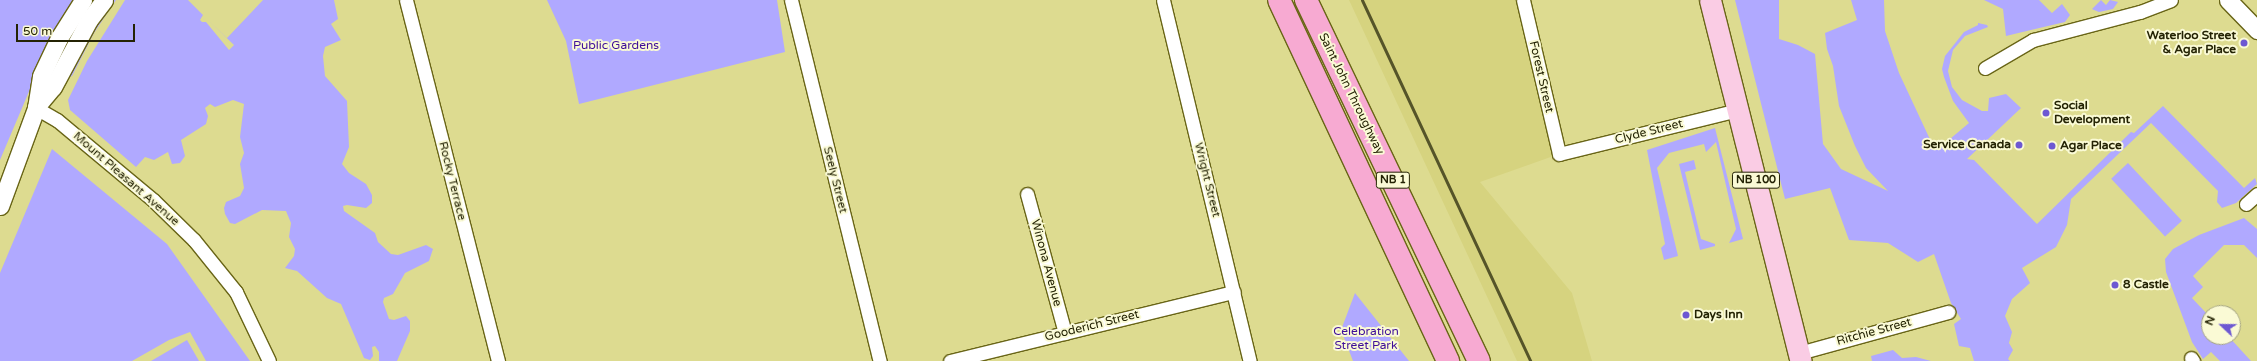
<!DOCTYPE html>
<html>
<head>
<meta charset="utf-8">
<style>
	body { margin:0 }
	#map { position:relative; width:2257px; height:361px; overflow:hidden; background:#dddb90; font-family:"Varela Round",sans-serif }
	div>[style] { position:absolute }
	.built>* { inset:0; background:#d6d37f }
	.green>* { inset:0; background:#b0a9ff; transform-origin:0 0 }
	.roads { filter:drop-shadow(1px 0 #696517) drop-shadow(-1px 0 #696517) drop-shadow(0 1px #696517) drop-shadow(0 -1px #696517) }
	.minor>* { height:13px; margin:-6.5px; padding:0 6.5px; transform-origin:6.5px; border-radius:6.5px; background:#fff }
	.tertiary>* { height:17px; margin:-8.5px; padding:0 8.5px; transform-origin:8.5px; border-radius:8.5px; background:#fff }
	.primary>* { height:21px; margin:-10.5px; padding:0 10.5px; transform-origin:10.5px; border-radius:10.5px; background:#facce4 }
	.motorway>* { height:22px; margin:-11px; padding:0 11px; transform-origin:11px; border-radius:11px; background:#f7aad2 }
	.rail>* { height:3px; margin:-1.5px; padding:0 1.5px; transform-origin:1.5px; border-radius:1.5px; background:#555429 }
	.dots>* { width:11px; height:11px; translate:-50% -50%; box-sizing:border-box; border:2px solid #fafad5; border-radius:50% }
	span { translate:-50% -50%; white-space:nowrap; text-align:center; line-height:1.15; -webkit-text-stroke:4px #fafad5; paint-order:stroke }
	.shield-label span { padding:1px 3px; background:#fafad5; border:1px solid; border-radius:3px; -webkit-text-stroke-width:0 }
	.shield-label { font-size:11px; color:#242304; font-weight:700 }
	.poi-label { font-size:12px; color:#242304; font-weight:700 }
	.right { translate:-100% -50%; text-align:right }
	.left { translate:0 -50%; text-align:left }
	.park-label { font-size:12px; color:#3e0d99 }
	.street-label { font-size:12px; color:#242304 }
	.north { position:absolute; left:2201px; top:305px; width:40px; height:40px; box-sizing:border-box; background:#fafad5; border:1px solid #a4a481; border-radius:50%; rotate:292deg; font-size:11px; font-weight:700; line-height:16px; text-align:center; color:#242304 }
	.north::after { content:''; display:block; margin:auto; width:14px; height:18px; background:#6d58d2; clip-path:polygon(50% 0,100% 100%,50% 72%,0 100%) }
	.scale { position:absolute; left:16px; top:24px; width:119px; height:18px; box-sizing:border-box; border:2px solid #242304; border-top:0; padding-left:5px; font-size:12px; line-height:14px; white-space:nowrap; color:#242304; -webkit-text-stroke:3px #fafad5; paint-order:stroke }
</style>
</head>
<body>
<div id="map">
	<div class="built">
		<div style="clip-path:polygon(1349px 0,1523px 0,1559px 154px,1480px 182px,1572px 293px,1592px 361px,1517px 361px)"></div>
	</div>
	<div class="green">
		<div style="clip-path:polygon(0 0,76px 0,44px 56px,0 160px)"></div>
		<div style="clip-path:polygon(108px 0,116px 0,94px 33px,72px 76px,65px 78px)"></div>
		<div style="clip-path:polygon(125px 0,188px 0,203px 15px,200px 20px,202px 22px,206px 22px,229px 50px,234px 45px,207px 19px,227px 38px,263px 0,334px 0,338px 19px,331px 24px,341px 40px,325px 47px,323px 56px,325px 76px,347px 101px,349px 147px,342px 164px,349px 173px,366px 184px,372px 195px,372px 203px,366px 208px,347px 205px,343px 206px,344px 211px,375px 233px,378px 242px,391px 254px,398px 255px,426px 245px,433px 249px,429px 261px,405px 273px,393px 294px,384px 298px,383px 302px,389px 319px,394px 320px,406px 316px,410px 321px,410px 331px,397px 361px,379px 361px,379px 352px,375px 346px,372px 347px,373px 356px,370px 360px,364px 358px,341px 304px,327px 298px,297px 271px,285px 268px,294px 256px,295px 249px,289px 237px,291px 223px,286px 211px,262px 210px,235px 224px,230px 223px,225px 214px,224px 208px,226px 202px,240px 196px,244px 188px,240px 164px,244px 153px,240px 137px,244px 104px,233px 100px,215px 107px,210px 104px,205px 108px,208px 116px,206px 124px,181px 140px,185px 156px,180px 163px,172px 164px,168px 152px,154px 160px,145px 157px,136px 167px,70px 110px,68px 100px,87px 61px)"></div>
		<div style="clip-path:polygon(547px 0,777px 0,785px 52px,579px 104px,566px 41px)"></div>
		<div style="clip-path:polygon(1735px 0,1779px 0,1779px 39px,1798px 45px,1815px 54px,1823px 144px,1841px 169px,1888px 191px,1866px 168px,1855px 146px,1839px 106px,1833px 66px,1827px 49px,1825px 33px,1857px 20px,1851px 0,1884px 0,1885px 31px,1899px 73px,1934px 148px,1944px 144px,1969px 123px,1953px 101px,1944px 77px,1942px 69px,1945px 56px,1964px 32px,1978px 25px,1978px 23px,1987px 25px,1988px 27px,1965px 36px,1953px 50px,1948px 71px,1952px 87px,1962px 100px,1982px 111px,1988px 111px,1989px 98px,2006px 94px,2021px 108px,1967px 159px,1974px 160px,2037px 224px,2131px 132px,2134px 133px,2163px 106px,2244px 188px,2255px 178px,2257px 184px,2236px 203px,2222px 208px,2217px 202px,2218px 191px,2151px 123px,2071px 199px,2067px 225px,2056px 247px,2022px 268px,2030px 283px,2012px 299px,2005px 316px,2012px 332px,2009px 343px,2013px 350px,2008px 359px,2010px 361px,1974px 361px,1970px 348px,1959px 346px,1954px 324px,1961px 319px,1951px 303px,1934px 254px,1918px 262px,1888px 243px,1849px 240px,1830px 188px,1785px 199px)"></div>
		<div style="clip-path:polygon(1984px 0,2039px 0,2052px 13px,2062px 4px,2070px 15px,2065px 22px,2006px 36px,2003px 9px)"></div>
		<div style="clip-path:polygon(2101px 0,2106px 5px,2110px 0,2118px 2px,2113px 9px,2099px 12px,2094px 10px,2092px 9px)"></div>
		<div style="clip-path:polygon(1715px 128px,1743px 239px,1729px 243px,1736px 229px,1716px 142px,1706px 152px,1704px 144px,1669px 153px,1657px 168px,1678px 256px,1664px 260px,1661px 248px,1665px 244px,1647px 150px)"></div>
		<div style="clip-path:polygon(52px 149px,167px 244px,250px 361px,206px 361px,190px 332px,169px 340px,132px 361px,0 361px,0 273px)"></div>
		<div style="clip-path:polygon(1694px 160px,1696px 169px,1685px 172px,1701px 239px,1715px 244px,1715px 246px,1700px 250px,1679px 164px)"></div>
		<div style="left:2128px;top:163px;width:79px;height:23px;rotate:47deg"></div>
		<div style="clip-path:polygon(2244px 218px,2257px 229px,2257px 258px,2244px 245px,2224px 245px,2193px 276px,2203px 287px,2192px 298px,2209px 316px,2209px 337px,2229px 337px,2251px 361px,2220px 361px,2211px 352px,2203px 359px,2192px 342px,2166px 272px,2165px 259px,2173px 249px,2199px 235px)"></div>
		<div style="clip-path:polygon(1355px 293px,1409px 361px,1353px 361px,1341px 330px)"></div>
		<div style="clip-path:polygon(187px 340px,199px 361px,151px 361px)"></div>
		<div style="clip-path:polygon(1893px 350px,1902px 358px,1916px 357px,1931px 361px,1872px 361px,1871px 356px)"></div>
	</div>
	<div class="roads">
		<div class="minor">
			<div style="left:406px;top:0;width:373px;rotate:75.7deg"></div>
			<div style="left:791px;top:0;width:372px;rotate:76.2deg"></div>
			<div style="left:1163px;top:0;width:371px;rotate:76.5deg"></div>
			<div style="left:1523px;top:0;width:158px;rotate:76.8deg"></div>
			<div style="left:1559px;top:154px;width:184px;rotate:-13.8deg"></div>
			<div style="left:1985px;top:68px;width:56px;rotate:-30.3deg"></div>
			<div style="left:2033px;top:40px;width:111px;rotate:-14.7deg"></div>
			<div style="left:2140px;top:12px;width:33px;rotate:-21deg"></div>
			<div style="left:36px;top:108px;width:24px;rotate:30deg"></div>
			<div style="left:57px;top:120px;width:125px;rotate:39.8deg"></div>
			<div style="left:153px;top:200px;width:57px;rotate:44.3deg"></div>
			<div style="left:194px;top:240px;width:67px;rotate:51.1deg"></div>
			<div style="left:236px;top:292px;width:76px;rotate:64.4deg"></div>
			<div style="left:1027px;top:194px;width:144px;rotate:74.7deg"></div>
			<div style="left:2246px;top:204px;width:15px;rotate:-42deg"></div>
			<div style="left:1799px;top:353px;width:155px;rotate:-15.4deg"></div>
			<div style="left:2191px;top:358px;width:4px;rotate:56deg"></div>
			<div style="left:950px;top:361px;width:292px;rotate:-13.7deg"></div>
		</div>
		<div class="tertiary">
			<div style="left:2228px;top:0;width:42px;rotate:46deg"></div>
			<div style="left:36px;top:107px;width:26px;rotate:-50deg"></div>
			<div style="left:53px;top:87px;width:76px;rotate:-61.8deg"></div>
			<div style="left:89px;top:20px;width:25px;rotate:-53deg"></div>
			<div style="left:0;top:206px;width:104px;rotate:-69.8deg"></div>
			<div style="left:36px;top:108px;width:32px;rotate:-81deg"></div>
			<div style="left:41px;top:76px;width:42px;rotate:-64.7deg"></div>
			<div style="left:59px;top:38px;width:45px;rotate:-57.7deg"></div>
		</div>
		<div class="primary">
			<div style="left:1710px;top:0;width:372px;rotate:75.9deg"></div>
		</div>
		<div class="motorway">
			<div style="left:1279px;top:0;width:399px;rotate:64.9deg"></div>
			<div style="left:1306px;top:0;width:400px;rotate:64.4deg"></div>
		</div>
	</div>
	<div class="rail">
		<div style="left:1362px;top:0;width:398px;rotate:65deg"></div>
	</div>
	<div class="dots">
		<div style="left:2244px;top:43px;background:#6d58d2"></div>
		<div style="left:2046px;top:113px;background:#6d58d2"></div>
		<div style="left:2019px;top:145px;background:#6d58d2"></div>
		<div style="left:2052px;top:146px;background:#6d58d2"></div>
		<div style="left:2115px;top:285px;background:#6d58d2"></div>
		<div style="left:1686px;top:315px;background:#6d58d2"></div>
	</div>
	<div class="shield-label">
		<span style="left:1393px;top:180px">NB 1</span>
		<span style="left:1756px;top:180px">NB 100</span>
	</div>
	<div class="poi-label">
		<span class="right" style="left:2236px;top:43px">Waterloo Street<br>&amp; Agar Place</span>
		<span class="left" style="left:2054px;top:113px">Social<br>Development</span>
		<span class="right" style="left:2011px;top:145px">Service Canada</span>
		<span class="left" style="left:2060px;top:146px">Agar Place</span>
		<span class="left" style="left:2123px;top:285px">8 Castle</span>
		<span class="left" style="left:1694px;top:315px">Days Inn</span>
	</div>
	<div class="park-label">
		<span style="left:616px;top:46px">Public Gardens</span>
		<span style="left:1366px;top:339px">Celebration<br>Street Park</span>
	</div>
	<div class="street-label">
		<span style="left:1541px;top:77px;rotate:77deg">Forest Street</span>
		<span style="left:1351px;top:94px;rotate:64deg">Saint John Throughway</span>
		<span style="left:1649px;top:132px;rotate:-14deg">Clyde Street</span>
		<span style="left:126px;top:179px;rotate:41deg">Mount Pleasant Avenue</span>
		<span style="left:835px;top:180px;rotate:76deg">Seely Street</span>
		<span style="left:1207px;top:180px;rotate:76deg">Wright Street</span>
		<span style="left:452px;top:181px;rotate:76deg">Rocky Terrace</span>
		<span style="left:1046px;top:263px;rotate:75deg">Winona Avenue</span>
		<span style="left:1092px;top:326px;rotate:-14deg">Gooderich Street</span>
		<span style="left:1874px;top:332px;rotate:-15deg">Ritchie Street</span>
	</div>
	<div class="north">N</div>
	<div class="scale">50 m</div>
</div>
</body>
</html>
